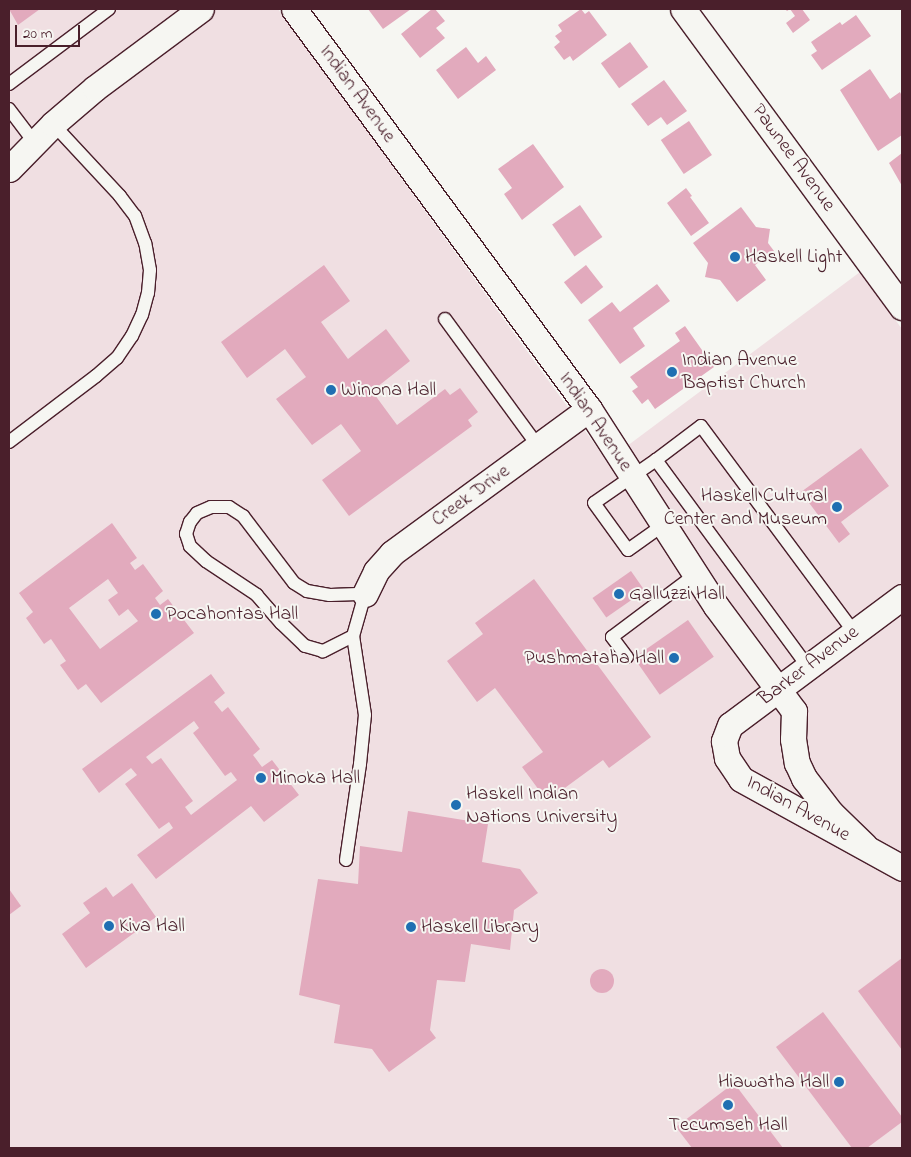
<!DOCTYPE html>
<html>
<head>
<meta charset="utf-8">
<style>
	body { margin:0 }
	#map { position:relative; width:911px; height:1157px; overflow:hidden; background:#f6f6f2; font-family:"Indie Flower",sans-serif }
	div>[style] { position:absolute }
	.built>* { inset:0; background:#f0dfe2 }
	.building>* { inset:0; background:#e2aabd; transform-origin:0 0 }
	.round { border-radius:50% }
	.roads { filter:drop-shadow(1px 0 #4a1f2b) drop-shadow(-1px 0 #4a1f2b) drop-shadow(0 1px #4a1f2b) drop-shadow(0 -1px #4a1f2b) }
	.lane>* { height:12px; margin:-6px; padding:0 6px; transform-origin:6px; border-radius:6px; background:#f6f6f2 }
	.street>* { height:25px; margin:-12.5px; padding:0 12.5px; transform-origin:12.5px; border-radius:12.5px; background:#f6f6f2 }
	.dots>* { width:14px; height:14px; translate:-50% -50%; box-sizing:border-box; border:2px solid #f6f6f2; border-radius:50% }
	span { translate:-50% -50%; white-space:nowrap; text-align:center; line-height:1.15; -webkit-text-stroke:4px #f6f6f2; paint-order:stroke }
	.street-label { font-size:20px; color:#4a1f2b }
	.poi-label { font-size:20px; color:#4a1f2b }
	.left { translate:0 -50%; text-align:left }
	.right { translate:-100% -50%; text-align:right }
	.frame { position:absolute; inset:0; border:10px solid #4a1f2b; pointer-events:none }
	.scale { position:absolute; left:15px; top:25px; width:65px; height:22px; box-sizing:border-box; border:2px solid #4a1f2b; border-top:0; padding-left:6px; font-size:15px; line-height:18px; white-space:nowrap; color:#4a1f2b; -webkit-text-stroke:4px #f6f6f2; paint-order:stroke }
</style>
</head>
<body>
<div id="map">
	<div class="built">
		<div style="clip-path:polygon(9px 9px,278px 9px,607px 461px,860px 272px,902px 329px,902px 1148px,9px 1148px)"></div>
	</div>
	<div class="building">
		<div style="clip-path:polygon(9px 9px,40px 9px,18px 25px)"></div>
		<div style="clip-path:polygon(368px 9px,411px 9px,383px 29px)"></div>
		<div style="clip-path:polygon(432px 9px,435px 9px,445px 21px,436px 28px,445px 38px,420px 58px,401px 34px)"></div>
		<div style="clip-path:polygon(581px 9px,585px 14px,589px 11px,607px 35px,573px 61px,570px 56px,564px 60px,554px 47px,560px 42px,555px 36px,562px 31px,558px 25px)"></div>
		<div style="clip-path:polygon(785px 9px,802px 9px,810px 20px,793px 33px,786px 23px,795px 16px,790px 9px,787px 11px)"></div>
		<div style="clip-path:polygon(856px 15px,871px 36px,822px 70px,811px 55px,817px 51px,811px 42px,840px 22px,842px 25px)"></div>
		<div style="left:630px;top:42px;width:31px;height:36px;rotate:54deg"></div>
		<div style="clip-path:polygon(466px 47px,478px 63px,486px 56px,496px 70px,458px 99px,436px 70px)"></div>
		<div style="clip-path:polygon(870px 69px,890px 99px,900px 92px,902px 96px,902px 135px,878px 151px,840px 90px)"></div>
		<div style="clip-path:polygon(664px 80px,687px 111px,667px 125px,661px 117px,648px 126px,631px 104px)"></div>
		<div style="left:689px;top:121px;width:41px;height:34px;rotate:56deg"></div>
		<div style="clip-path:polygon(533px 144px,564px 187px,522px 220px,504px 194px,512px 188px,498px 169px)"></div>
		<div style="clip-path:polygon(902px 153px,902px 186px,889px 163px)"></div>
		<div style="clip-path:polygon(686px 188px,692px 196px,690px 197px,709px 223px,691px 236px,667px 203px)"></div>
		<div style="left:580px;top:205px;width:39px;height:34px;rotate:55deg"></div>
		<div style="clip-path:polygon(741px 207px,756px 227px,770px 229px,768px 243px,774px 251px,755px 265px,766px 280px,737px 302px,720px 280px,705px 277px,708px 263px,693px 243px)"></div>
		<div style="clip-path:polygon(324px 265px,350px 301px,321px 322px,348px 359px,386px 329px,410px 361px,372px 391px,397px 425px,445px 389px,450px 395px,460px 388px,478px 412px,468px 420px,472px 426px,349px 516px,322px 480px,361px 451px,341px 424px,312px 445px,276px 399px,306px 377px,285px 349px,247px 378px,221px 342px)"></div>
		<div style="left:586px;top:265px;width:28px;height:28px;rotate:52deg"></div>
		<div style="clip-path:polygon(657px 284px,670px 301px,633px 328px,645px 346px,620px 364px,588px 320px,612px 302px,620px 312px)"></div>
		<div style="clip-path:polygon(685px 326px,714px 367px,655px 409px,648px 399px,642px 404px,632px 391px,638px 387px,630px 377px,680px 341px,675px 333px)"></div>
		<div style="clip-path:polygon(861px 448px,889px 486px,841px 522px,850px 534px,839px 543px,801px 492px)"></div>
		<div style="clip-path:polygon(evenodd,112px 523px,137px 558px,130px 563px,135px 570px,143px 564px,163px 591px,155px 598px,160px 605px,168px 599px,194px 633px,101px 703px,86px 684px,78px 690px,60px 665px,66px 661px,51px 639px,44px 644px,26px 618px,33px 612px,19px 593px,112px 523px,108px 579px,118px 593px,108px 600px,119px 616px,128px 609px,138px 621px,100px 649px,69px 608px,108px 579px)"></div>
		<div style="left:631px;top:571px;width:24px;height:47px;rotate:55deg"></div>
		<div style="clip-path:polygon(534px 579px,651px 737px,609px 768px,603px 760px,547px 801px,522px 767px,543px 752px,495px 688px,477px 702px,447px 661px,483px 634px,475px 623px)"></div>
		<div style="left:688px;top:620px;width:45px;height:66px;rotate:55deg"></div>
		<div style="clip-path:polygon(evenodd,211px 674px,225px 693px,214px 702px,222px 712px,228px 707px,260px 749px,253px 755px,262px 767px,272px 760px,299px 795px,264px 822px,251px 806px,156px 879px,137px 855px,173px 828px,169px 822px,159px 829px,125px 784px,137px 775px,131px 768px,99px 793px,82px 769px,211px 674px,194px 721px,199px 728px,193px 733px,225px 776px,231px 772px,237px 780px,191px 815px,185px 807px,193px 801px,161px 758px,152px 764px,146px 757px,194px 721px)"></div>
		<div style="clip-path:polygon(408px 811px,488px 824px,482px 862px,520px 869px,538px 893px,514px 910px,510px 950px,471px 944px,465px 982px,437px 980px,430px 1030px,436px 1038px,389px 1072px,372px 1049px,334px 1043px,340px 1005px,299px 995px,318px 879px,358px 884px,360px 846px,402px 852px)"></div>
		<div style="clip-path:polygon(132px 883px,156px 917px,86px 968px,62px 934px,90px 913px,83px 903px,106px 887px,113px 897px)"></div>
		<div style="clip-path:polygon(9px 889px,21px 906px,9px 915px)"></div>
		<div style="clip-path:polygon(902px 958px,902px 1050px,858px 991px)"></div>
		<div class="round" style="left:590px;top:969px;width:24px;height:24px"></div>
		<div style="clip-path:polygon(823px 1012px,902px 1117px,902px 1122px,867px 1148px,852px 1148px,776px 1047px)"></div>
		<div style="clip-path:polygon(734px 1083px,783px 1148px,692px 1148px,676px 1127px)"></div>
	</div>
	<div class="roads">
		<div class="lane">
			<div style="left:9px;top:84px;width:125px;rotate:-36.9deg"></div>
			<div style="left:9px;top:109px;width:41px;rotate:52.9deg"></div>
			<div style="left:445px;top:319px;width:157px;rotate:53.8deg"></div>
			<div style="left:9px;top:442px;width:109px;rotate:-37.2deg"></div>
			<div style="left:96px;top:376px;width:28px;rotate:-41deg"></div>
			<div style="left:117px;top:358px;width:27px;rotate:-56deg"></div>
			<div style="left:132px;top:336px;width:23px;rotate:-65deg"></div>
			<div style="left:142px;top:315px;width:23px;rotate:-75deg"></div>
			<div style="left:148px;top:293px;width:23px;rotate:-85deg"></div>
			<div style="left:150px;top:270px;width:27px;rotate:-100deg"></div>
			<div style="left:145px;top:243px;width:29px;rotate:-110deg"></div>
			<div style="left:135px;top:216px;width:25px;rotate:-127deg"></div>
			<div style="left:120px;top:196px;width:98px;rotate:-132.9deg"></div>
			<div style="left:656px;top:460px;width:75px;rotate:145.3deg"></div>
			<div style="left:594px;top:503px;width:58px;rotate:54.1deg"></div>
			<div style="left:628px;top:550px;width:43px;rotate:-35.5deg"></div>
			<div style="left:211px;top:507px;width:18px"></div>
			<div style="left:229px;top:507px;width:17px;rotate:33deg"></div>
			<div style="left:243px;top:516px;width:84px;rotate:52.7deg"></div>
			<div style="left:294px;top:583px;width:15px;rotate:32deg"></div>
			<div style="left:307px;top:591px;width:23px;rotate:10deg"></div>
			<div style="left:330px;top:595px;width:35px;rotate:-2deg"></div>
			<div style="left:365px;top:594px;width:44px;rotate:105.9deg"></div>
			<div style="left:353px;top:636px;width:34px;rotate:153deg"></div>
			<div style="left:323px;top:651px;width:19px;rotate:-164deg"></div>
			<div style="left:305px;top:646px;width:33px;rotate:-136deg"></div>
			<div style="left:281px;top:623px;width:37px;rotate:-131deg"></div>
			<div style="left:257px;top:595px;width:61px;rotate:-146.3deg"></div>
			<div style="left:206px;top:561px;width:22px;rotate:-137deg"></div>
			<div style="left:190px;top:546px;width:13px;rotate:-108deg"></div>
			<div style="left:186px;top:534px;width:13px;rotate:-72deg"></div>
			<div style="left:190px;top:522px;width:11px;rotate:-52deg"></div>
			<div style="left:197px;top:513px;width:15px;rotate:-23deg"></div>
			<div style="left:627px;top:657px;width:25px;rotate:-127deg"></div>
			<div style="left:612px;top:637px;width:105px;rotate:-36.9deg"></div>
			<div style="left:808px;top:667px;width:257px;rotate:-126.3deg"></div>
			<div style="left:656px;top:460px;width:56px;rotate:-37.1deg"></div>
			<div style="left:701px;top:426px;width:257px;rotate:53.4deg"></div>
			<div style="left:346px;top:860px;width:97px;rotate:-81.7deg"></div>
			<div style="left:360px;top:764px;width:49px;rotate:-84.2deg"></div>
			<div style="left:365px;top:715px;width:80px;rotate:-98.6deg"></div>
		</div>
		<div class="street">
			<div style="left:294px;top:9px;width:497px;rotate:53.6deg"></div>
			<div style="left:589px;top:409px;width:234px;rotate:57.2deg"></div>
			<div style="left:716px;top:606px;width:131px;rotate:53.4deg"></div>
			<div style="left:794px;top:711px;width:28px;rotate:92deg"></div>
			<div style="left:793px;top:739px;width:24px;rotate:81deg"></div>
			<div style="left:797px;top:763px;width:17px;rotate:65deg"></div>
			<div style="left:804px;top:778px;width:44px;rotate:52.4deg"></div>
			<div style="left:831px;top:813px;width:47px;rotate:44.1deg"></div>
			<div style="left:683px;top:9px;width:370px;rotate:53.7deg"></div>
			<div style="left:9px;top:169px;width:63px;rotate:-45.6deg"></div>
			<div style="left:53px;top:124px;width:55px;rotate:-40.6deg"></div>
			<div style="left:95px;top:88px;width:132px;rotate:-36.7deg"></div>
			<div style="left:365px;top:594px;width:25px;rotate:-64deg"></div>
			<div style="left:376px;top:571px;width:24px;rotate:-48deg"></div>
			<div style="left:392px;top:553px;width:244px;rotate:-36.2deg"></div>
			<div style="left:902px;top:597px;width:214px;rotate:143.3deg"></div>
			<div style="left:730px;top:725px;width:17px;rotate:111deg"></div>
			<div style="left:724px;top:741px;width:17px;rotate:80deg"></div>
			<div style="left:727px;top:758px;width:25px;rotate:56deg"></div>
			<div style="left:741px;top:779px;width:184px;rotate:28.9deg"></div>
		</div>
	</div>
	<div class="dots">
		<div style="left:735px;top:257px;background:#1f6fb2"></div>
		<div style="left:672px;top:372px;background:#1f6fb2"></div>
		<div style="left:331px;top:390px;background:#1f6fb2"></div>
		<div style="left:837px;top:507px;background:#1f6fb2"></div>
		<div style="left:619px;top:594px;background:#1f6fb2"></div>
		<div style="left:156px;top:614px;background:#1f6fb2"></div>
		<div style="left:674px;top:658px;background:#1f6fb2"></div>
		<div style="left:261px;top:778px;background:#1f6fb2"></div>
		<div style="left:456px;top:805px;background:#1f6fb2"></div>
		<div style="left:109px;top:926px;background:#1f6fb2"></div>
		<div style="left:411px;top:927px;background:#1f6fb2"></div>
		<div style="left:839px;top:1082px;background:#1f6fb2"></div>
		<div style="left:728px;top:1105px;background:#1f6fb2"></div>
	</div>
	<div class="street-label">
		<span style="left:357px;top:94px;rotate:54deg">Indian Avenue</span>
		<span style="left:793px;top:158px;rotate:54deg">Pawnee Avenue</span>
		<span style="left:595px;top:422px;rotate:56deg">Indian Avenue</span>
		<span style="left:471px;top:496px;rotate:-36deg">Creek Drive</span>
		<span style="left:809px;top:666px;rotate:-37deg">Barker Avenue</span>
		<span style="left:798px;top:809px;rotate:29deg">Indian Avenue</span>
	</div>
	<div class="poi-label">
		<span class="left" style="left:745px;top:257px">Haskell Light</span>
		<span class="left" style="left:682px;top:372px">Indian Avenue<br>Baptist Church</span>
		<span class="left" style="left:341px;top:390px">Winona Hall</span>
		<span class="right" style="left:827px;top:508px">Haskell Cultural<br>Center and Museum</span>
		<span class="left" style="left:629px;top:594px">Galluzzi Hall</span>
		<span class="left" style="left:166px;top:614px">Pocahontas Hall</span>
		<span class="right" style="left:664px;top:658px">Pushmataha Hall</span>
		<span class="left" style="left:271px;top:778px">Minoka Hall</span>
		<span class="left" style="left:466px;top:806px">Haskell Indian<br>Nations University</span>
		<span class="left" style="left:119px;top:926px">Kiva Hall</span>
		<span class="left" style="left:421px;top:927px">Haskell Library</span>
		<span class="right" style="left:829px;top:1082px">Hiawatha Hall</span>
		<span style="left:728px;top:1125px">Tecumseh Hall</span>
	</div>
	<div class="frame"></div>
	<div class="scale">20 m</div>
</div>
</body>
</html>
